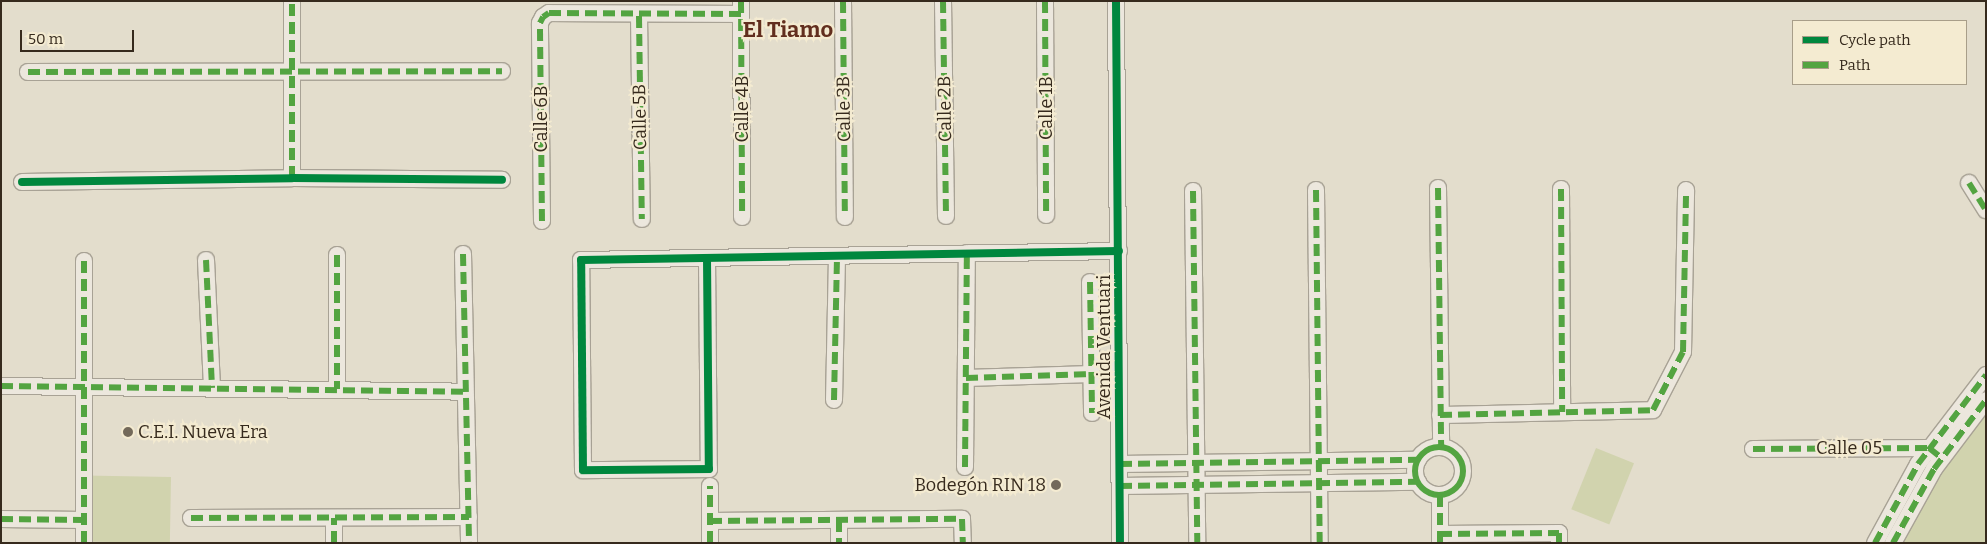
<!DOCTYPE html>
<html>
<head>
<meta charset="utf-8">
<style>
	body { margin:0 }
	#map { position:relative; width:1987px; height:544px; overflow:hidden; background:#e3ddcc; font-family:Bitter,serif }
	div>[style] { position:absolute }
	.green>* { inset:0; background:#d1d3ae; transform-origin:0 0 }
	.roads { filter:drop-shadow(1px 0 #a8a295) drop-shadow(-1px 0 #a8a295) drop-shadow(0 1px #a8a295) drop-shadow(0 -1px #a8a295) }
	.minor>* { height:16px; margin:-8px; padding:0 8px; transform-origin:8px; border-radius:8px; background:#ece7dd }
	.minor>.ring { margin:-8px; padding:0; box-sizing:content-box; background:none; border:16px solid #ece7dd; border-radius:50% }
	.quiet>* { height:6px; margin-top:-3px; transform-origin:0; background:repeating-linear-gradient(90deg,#53a441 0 12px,transparent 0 18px) }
	.quiet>.ring { margin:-3px; padding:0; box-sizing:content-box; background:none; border:6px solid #53a441; border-radius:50% }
	.cycleway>* { height:8px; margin:-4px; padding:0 4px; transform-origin:4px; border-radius:4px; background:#00873e }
	.dots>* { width:14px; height:14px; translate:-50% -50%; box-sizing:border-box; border:2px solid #f4ebd1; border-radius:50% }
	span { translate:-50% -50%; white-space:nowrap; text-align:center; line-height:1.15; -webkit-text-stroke:4.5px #f4ebd1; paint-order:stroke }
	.street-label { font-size:18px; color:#362a1d }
	.poi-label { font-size:18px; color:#362a1d }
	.left { translate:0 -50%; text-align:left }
	.right { translate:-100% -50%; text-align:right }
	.district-label { font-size:22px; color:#622e1e; font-weight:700 }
	.frame { position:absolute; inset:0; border:2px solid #362a1d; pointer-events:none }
	.legend { position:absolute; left:1792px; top:20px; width:175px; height:65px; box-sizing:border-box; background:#f4ebd1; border:1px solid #a89e89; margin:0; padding:6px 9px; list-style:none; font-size:15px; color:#362a1d }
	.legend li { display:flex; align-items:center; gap:10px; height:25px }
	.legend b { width:25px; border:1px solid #a89e89 }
	.scale { position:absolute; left:20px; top:30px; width:114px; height:22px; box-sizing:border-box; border:2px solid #362a1d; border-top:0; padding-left:6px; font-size:15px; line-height:18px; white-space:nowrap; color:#362a1d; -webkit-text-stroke:4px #f4ebd1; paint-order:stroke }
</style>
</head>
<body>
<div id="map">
	<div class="green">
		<div style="clip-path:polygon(1986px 400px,1986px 543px,1893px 543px)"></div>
		<div style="left:1596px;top:448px;width:41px;height:66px;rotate:22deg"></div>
		<div style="left:171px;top:477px;width:66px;height:87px;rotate:91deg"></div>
	</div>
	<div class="roads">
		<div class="minor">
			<div style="left:741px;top:1px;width:216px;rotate:89.7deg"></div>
			<div style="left:843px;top:1px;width:216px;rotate:89.5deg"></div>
			<div style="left:943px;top:1px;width:215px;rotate:89.2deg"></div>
			<div style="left:1045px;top:1px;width:214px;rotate:89.7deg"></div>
			<div style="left:1116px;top:1px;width:542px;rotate:89.58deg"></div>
			<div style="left:639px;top:16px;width:203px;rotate:89.2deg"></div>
			<div style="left:28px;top:72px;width:474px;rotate:-0.1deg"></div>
			<div style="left:292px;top:178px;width:177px;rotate:-90deg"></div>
			<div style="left:22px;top:182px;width:270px;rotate:-0.8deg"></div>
			<div style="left:292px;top:178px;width:210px;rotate:0.5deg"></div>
			<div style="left:1969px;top:183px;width:32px;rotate:58deg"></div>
			<div style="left:1438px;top:188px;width:258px;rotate:89.3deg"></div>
			<div style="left:1561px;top:189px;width:223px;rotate:89.7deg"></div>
			<div style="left:1316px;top:190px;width:353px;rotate:89.4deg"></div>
			<div style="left:1193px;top:191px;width:352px;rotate:89.3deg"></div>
			<div style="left:542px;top:221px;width:198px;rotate:-90.6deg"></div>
			<div style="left:540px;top:23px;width:7px;rotate:-63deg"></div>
			<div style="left:543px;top:17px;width:7px;rotate:-34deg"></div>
			<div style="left:549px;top:13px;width:192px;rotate:0.3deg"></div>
			<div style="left:463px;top:254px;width:289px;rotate:88.8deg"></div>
			<div style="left:337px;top:255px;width:134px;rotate:90deg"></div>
			<div style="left:707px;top:258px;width:211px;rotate:89.5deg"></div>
			<div style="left:709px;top:469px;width:126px;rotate:179.5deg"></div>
			<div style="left:583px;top:470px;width:210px;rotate:-90.5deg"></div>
			<div style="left:581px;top:260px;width:538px;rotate:-0.96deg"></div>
			<div style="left:206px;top:260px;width:128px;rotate:87.3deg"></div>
			<div style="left:84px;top:261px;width:282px;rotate:90deg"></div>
			<div style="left:1090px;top:282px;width:131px;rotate:89.1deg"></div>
			<div style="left:966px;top:378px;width:126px;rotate:-1.8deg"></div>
			<div style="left:1px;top:386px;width:464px;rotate:0.7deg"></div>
			<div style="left:834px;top:400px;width:144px;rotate:-88.8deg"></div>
			<div style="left:1440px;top:415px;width:213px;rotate:-1.3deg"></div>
			<div style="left:1653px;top:410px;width:65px;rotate:-62.7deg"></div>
			<div style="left:1683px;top:352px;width:162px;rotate:-88.9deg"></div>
			<div class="ring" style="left:1415px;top:447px;width:32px;height:32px"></div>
			<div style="left:1753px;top:449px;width:176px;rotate:-0.3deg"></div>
			<div style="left:1929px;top:448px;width:16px;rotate:38deg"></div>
			<div style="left:1120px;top:464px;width:298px;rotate:-0.8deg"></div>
			<div style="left:965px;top:467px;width:214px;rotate:-89.5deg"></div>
			<div style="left:1120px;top:486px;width:298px;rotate:-0.8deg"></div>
			<div style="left:1440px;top:495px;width:48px;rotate:90deg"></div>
			<div style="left:191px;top:518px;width:278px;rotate:-0.2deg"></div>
			<div style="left:1px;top:519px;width:83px;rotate:0.7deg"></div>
			<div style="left:839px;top:520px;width:23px;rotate:90deg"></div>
			<div style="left:710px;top:521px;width:252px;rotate:-0.5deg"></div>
			<div style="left:962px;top:519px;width:24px;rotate:88deg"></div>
			<div style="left:1440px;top:534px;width:119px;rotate:-0.5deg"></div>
			<div style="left:1559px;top:533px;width:10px;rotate:90deg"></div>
			<div style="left:334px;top:543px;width:25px;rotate:-90deg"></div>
			<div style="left:710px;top:543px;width:57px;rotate:-90deg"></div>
			<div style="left:1875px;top:543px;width:90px;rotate:-61.4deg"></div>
			<div style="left:1918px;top:464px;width:112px;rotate:-52.6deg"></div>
			<div style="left:1893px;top:543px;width:85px;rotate:-61deg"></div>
			<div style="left:1934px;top:469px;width:86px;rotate:-53deg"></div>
		</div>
	</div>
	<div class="quiet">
		<div style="left:741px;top:1px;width:216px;rotate:89.7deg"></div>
		<div style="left:843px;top:1px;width:216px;rotate:89.5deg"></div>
		<div style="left:943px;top:1px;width:215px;rotate:89.2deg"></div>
		<div style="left:1045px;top:1px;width:214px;rotate:89.7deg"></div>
		<div style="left:639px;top:16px;width:203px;rotate:89.2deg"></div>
		<div style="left:28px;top:72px;width:474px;rotate:-0.1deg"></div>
		<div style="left:292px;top:178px;width:177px;rotate:-90deg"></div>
		<div style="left:1969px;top:183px;width:32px;rotate:58deg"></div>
		<div style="left:1438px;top:188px;width:258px;rotate:89.3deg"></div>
		<div style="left:1561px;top:189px;width:223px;rotate:89.7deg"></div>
		<div style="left:1316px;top:190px;width:353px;rotate:89.4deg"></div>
		<div style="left:1193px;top:191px;width:352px;rotate:89.3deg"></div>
		<div style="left:542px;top:221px;width:198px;rotate:-90.6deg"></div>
		<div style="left:540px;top:23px;width:7px;rotate:-63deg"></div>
		<div style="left:543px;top:17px;width:7px;rotate:-34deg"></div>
		<div style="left:549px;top:13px;width:192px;rotate:0.3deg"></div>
		<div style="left:463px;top:254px;width:289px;rotate:88.8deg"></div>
		<div style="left:337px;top:255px;width:134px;rotate:90deg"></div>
		<div style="left:206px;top:260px;width:128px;rotate:87.3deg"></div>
		<div style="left:84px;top:261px;width:282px;rotate:90deg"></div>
		<div style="left:1090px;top:282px;width:131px;rotate:89.1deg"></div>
		<div style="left:966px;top:378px;width:126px;rotate:-1.8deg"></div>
		<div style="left:1px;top:386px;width:464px;rotate:0.7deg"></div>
		<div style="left:834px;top:400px;width:144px;rotate:-88.8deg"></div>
		<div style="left:1440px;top:415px;width:213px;rotate:-1.3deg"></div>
		<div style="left:1653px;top:410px;width:65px;rotate:-62.7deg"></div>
		<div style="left:1683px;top:352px;width:162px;rotate:-88.9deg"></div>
		<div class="ring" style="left:1415px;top:447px;width:42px;height:42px"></div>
		<div style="left:1753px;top:449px;width:176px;rotate:-0.3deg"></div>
		<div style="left:1929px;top:448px;width:16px;rotate:38deg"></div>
		<div style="left:1120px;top:464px;width:298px;rotate:-0.8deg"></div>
		<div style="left:965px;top:467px;width:214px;rotate:-89.5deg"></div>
		<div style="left:1120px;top:486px;width:298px;rotate:-0.8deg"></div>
		<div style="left:1440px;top:495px;width:48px;rotate:90deg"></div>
		<div style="left:191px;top:518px;width:278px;rotate:-0.2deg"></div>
		<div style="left:1px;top:519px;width:83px;rotate:0.7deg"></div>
		<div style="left:839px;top:520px;width:23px;rotate:90deg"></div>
		<div style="left:710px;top:521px;width:252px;rotate:-0.5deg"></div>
		<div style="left:962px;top:519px;width:24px;rotate:88deg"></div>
		<div style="left:1440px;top:534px;width:119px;rotate:-0.5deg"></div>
		<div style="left:1559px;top:533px;width:10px;rotate:90deg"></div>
		<div style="left:334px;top:543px;width:25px;rotate:-90deg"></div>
		<div style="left:710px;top:543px;width:57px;rotate:-90deg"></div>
		<div style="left:1875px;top:543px;width:90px;rotate:-61.4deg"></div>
		<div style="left:1918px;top:464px;width:112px;rotate:-52.6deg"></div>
		<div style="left:1893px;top:543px;width:85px;rotate:-61deg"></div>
		<div style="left:1934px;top:469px;width:86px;rotate:-53deg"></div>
	</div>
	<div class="cycleway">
		<div style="left:1116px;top:1px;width:542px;rotate:89.58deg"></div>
		<div style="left:22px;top:182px;width:270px;rotate:-0.8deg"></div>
		<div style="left:292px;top:178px;width:210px;rotate:0.5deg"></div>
		<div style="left:707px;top:258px;width:211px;rotate:89.5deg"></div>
		<div style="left:709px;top:469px;width:126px;rotate:179.5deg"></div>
		<div style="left:583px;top:470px;width:210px;rotate:-90.5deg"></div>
		<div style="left:581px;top:260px;width:538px;rotate:-0.96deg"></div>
	</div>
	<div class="dots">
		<div style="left:128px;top:432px;background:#73695a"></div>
		<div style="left:1056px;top:485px;background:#73695a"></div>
	</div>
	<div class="street-label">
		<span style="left:1046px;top:108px;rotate:-90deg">Calle 1B</span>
		<span style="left:742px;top:109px;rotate:-90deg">Calle 4B</span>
		<span style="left:844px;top:109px;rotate:-91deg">Calle 3B</span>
		<span style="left:945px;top:109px;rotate:-91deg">Calle 2B</span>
		<span style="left:640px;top:117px;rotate:-91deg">Calle 5B</span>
		<span style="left:541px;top:119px;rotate:-90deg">Calle 6B</span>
		<span style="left:1104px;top:347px;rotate:-90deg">Avenida Ventuari</span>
		<span style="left:1849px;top:448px">Calle 05</span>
	</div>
	<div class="poi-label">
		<span class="left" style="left:138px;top:432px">C.E.I. Nueva Era</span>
		<span class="right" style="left:1046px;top:485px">Bodegón RIN 18</span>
	</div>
	<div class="district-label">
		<span style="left:788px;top:30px">El Tiamo</span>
	</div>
	<div class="frame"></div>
	<ul class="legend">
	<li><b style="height:6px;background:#00873e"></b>Cycle path</li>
	<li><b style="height:6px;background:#53a441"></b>Path</li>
	</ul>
	<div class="scale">50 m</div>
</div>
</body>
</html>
